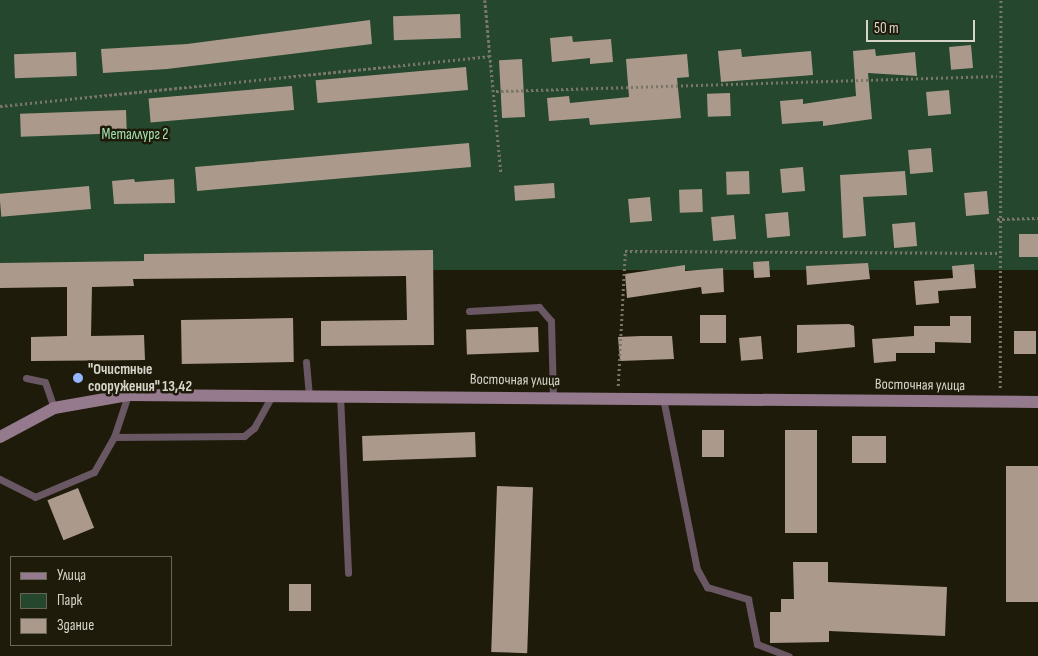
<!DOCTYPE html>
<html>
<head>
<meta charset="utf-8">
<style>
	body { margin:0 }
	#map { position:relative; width:1038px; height:656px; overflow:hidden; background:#1f1b0b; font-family:"Sofia Sans Condensed",sans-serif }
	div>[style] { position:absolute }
	.green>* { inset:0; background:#25472e; transform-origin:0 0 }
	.building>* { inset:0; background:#ab9a8b; transform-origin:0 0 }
	.path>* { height:2.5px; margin-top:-1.25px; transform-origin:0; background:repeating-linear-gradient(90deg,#797669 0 2.5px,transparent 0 5px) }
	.service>* { height:7px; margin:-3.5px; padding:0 3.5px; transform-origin:3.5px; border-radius:3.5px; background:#695764 }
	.secondary>* { height:12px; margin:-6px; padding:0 6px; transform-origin:6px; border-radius:6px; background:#957a8d }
	.dots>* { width:14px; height:14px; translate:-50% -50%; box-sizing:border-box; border:2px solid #1f1b0b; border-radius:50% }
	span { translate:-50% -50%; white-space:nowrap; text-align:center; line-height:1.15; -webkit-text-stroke:5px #1f1b0b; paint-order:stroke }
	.park-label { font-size:15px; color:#a3e3b2 }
	.poi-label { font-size:15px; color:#d7d5ca; font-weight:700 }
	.left { translate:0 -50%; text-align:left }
	.street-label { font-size:15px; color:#d7d5ca }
	.legend { position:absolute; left:10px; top:556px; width:162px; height:90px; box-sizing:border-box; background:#1f1b0b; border:1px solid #696557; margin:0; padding:6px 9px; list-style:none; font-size:15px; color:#d7d5ca }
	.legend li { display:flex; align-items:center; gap:10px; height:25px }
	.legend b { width:25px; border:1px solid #696557 }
	.scale { position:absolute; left:866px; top:20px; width:109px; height:22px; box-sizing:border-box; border:2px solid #d7d5ca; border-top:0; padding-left:6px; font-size:15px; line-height:18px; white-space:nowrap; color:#d7d5ca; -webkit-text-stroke:4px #1f1b0b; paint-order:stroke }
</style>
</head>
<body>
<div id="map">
	<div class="green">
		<div style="left:0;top:0;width:1038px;height:270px"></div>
	</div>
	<div class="building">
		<div style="left:460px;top:14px;width:24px;height:67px;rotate:88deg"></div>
		<div style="clip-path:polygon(370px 20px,372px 44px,167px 69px,103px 73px,101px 49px,187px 44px)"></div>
		<div style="clip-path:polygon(572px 36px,573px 42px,611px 39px,613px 62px,590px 64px,590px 58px,552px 62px,550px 38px)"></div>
		<div style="left:971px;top:45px;width:23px;height:22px;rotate:85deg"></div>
		<div style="clip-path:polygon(741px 49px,742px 57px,811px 51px,813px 75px,721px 82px,718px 51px)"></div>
		<div style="clip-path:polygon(875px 49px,876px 56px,915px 52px,917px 76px,868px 73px,872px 119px,823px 126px,823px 121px,782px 124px,780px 101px,803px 99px,803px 104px,856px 96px,853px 51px)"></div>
		<div style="left:76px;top:52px;width:24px;height:62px;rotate:88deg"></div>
		<div style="clip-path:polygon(687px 54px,689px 77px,677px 78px,681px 118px,590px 125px,589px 118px,549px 121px,547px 98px,569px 96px,570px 103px,629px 97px,626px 59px)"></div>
		<div style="left:522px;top:59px;width:58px;height:23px;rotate:87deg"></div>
		<div style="left:466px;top:67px;width:23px;height:151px;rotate:85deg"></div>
		<div style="left:292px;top:86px;width:24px;height:144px;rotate:85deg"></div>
		<div style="left:949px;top:90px;width:24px;height:23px;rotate:85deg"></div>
		<div style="left:730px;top:93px;width:23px;height:23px;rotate:88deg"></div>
		<div style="left:126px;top:110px;width:23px;height:106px;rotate:88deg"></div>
		<div style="left:469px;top:143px;width:24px;height:275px;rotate:85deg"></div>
		<div style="left:931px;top:148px;width:24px;height:23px;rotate:85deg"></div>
		<div style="left:803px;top:167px;width:24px;height:23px;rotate:85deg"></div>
		<div style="left:749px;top:171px;width:23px;height:23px;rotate:88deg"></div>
		<div style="clip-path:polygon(905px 171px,907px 195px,863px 197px,866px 236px,843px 238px,840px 175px)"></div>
		<div style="clip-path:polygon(134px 179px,135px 182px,174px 179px,175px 203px,114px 204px,112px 181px)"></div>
		<div style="left:554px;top:183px;width:15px;height:40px;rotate:86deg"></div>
		<div style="left:89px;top:186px;width:23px;height:90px;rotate:85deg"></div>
		<div style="left:702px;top:189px;width:23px;height:23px;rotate:88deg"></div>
		<div style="left:987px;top:191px;width:23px;height:23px;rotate:85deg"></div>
		<div style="left:650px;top:197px;width:24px;height:22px;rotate:85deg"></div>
		<div style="left:788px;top:212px;width:24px;height:23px;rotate:85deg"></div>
		<div style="left:734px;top:215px;width:24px;height:23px;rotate:85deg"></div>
		<div style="left:915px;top:222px;width:24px;height:23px;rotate:85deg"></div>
		<div style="left:1019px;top:234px;width:19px;height:23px"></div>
		<div style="clip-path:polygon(433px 250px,434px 345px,321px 346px,321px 321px,407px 320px,406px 276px,133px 279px,134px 286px,92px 287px,91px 336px,144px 335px,145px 360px,31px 361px,31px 337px,67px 336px,67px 287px,0 288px,0 263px,144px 261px,144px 254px)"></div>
		<div style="left:769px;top:261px;width:16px;height:16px;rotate:86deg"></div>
		<div style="clip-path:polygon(868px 263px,870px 279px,807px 285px,806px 266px)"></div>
		<div style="clip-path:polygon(974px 264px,976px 288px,938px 291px,939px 303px,916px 305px,914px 281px,953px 278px,952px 266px)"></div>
		<div style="clip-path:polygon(685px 265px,685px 271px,723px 268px,724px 292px,702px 294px,701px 287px,627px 298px,625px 274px)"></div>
		<div style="left:700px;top:315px;width:26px;height:28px"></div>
		<div style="clip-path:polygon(950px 316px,971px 316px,971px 343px,935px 342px,935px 353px,896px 353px,896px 361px,874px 363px,872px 339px,914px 336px,914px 326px,950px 326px)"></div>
		<div style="left:293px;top:318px;width:44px;height:112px;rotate:89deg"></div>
		<div style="clip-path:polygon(849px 324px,854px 326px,855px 347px,797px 353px,797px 325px)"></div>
		<div style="left:538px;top:327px;width:25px;height:72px;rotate:88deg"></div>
		<div style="left:1036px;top:331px;width:23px;height:22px;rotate:90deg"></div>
		<div style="clip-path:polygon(641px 336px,672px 336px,674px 359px,620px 361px,618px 337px)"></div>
		<div style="left:761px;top:336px;width:23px;height:22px;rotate:85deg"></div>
		<div style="left:702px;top:430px;width:22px;height:27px"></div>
		<div style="left:785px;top:430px;width:32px;height:103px"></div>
		<div style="left:475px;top:432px;width:25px;height:113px;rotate:88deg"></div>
		<div style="left:852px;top:436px;width:34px;height:27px"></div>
		<div style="left:1006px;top:466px;width:32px;height:136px"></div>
		<div style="left:497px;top:486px;width:36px;height:166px;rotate:2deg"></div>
		<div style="left:78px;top:488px;width:43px;height:33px;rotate:68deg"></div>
		<div style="clip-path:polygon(793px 562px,828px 562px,828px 582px,947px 587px,945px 636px,829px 631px,829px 642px,770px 643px,770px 612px,781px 612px,781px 599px,794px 599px)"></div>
		<div style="left:289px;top:584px;width:22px;height:27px"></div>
	</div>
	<div class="path">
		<div style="left:485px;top:0;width:174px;rotate:84.7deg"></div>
		<div style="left:496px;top:91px;width:501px;rotate:-1.71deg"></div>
		<div style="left:0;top:106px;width:492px;rotate:-5.8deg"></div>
		<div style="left:997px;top:219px;width:41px;rotate:-1.4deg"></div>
		<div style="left:618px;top:386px;width:135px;rotate:-87deg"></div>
		<div style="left:625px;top:251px;width:375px;rotate:0.3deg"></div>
		<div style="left:1000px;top:388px;width:388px;rotate:-89.9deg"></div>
	</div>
	<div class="service">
		<div style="left:469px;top:311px;width:70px;rotate:-3.3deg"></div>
		<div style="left:539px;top:307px;width:18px;rotate:49deg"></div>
		<div style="left:551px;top:321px;width:76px;rotate:88.5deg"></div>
		<div style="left:306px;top:362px;width:33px;rotate:85deg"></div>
		<div style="left:26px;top:378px;width:19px;rotate:12deg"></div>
		<div style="left:45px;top:382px;width:28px;rotate:71deg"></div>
		<div style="left:340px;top:395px;width:178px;rotate:87.4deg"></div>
		<div style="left:663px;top:398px;width:174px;rotate:78.8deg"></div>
		<div style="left:697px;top:569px;width:21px;rotate:61deg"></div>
		<div style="left:707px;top:587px;width:43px;rotate:16.3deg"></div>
		<div style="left:748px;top:599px;width:46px;rotate:78.7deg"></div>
		<div style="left:757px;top:644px;width:34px;rotate:21deg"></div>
		<div style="left:114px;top:437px;width:130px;rotate:-0.4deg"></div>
		<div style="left:244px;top:436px;width:13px;rotate:-39deg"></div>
		<div style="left:254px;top:428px;width:38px;rotate:-61deg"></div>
		<div style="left:0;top:479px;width:39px;rotate:27deg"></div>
		<div style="left:35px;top:497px;width:64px;rotate:-23deg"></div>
		<div style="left:94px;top:472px;width:40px;rotate:-60.3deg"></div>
		<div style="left:114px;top:437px;width:44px;rotate:-71.6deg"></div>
	</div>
	<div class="secondary">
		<div style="left:0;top:437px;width:61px;rotate:-28.2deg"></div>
		<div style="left:54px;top:408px;width:75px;rotate:-10deg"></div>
		<div style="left:128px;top:395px;width:910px;rotate:0.44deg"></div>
	</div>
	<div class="dots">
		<div style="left:78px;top:378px;background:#94b7fd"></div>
	</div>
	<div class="park-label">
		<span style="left:135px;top:135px">Металлург 2</span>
	</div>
	<div class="poi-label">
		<span class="left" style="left:88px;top:378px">"Очистные<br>сооружения" 13,42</span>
	</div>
	<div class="street-label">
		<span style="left:515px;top:380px;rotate:1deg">Восточная улица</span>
		<span style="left:920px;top:385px;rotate:1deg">Восточная улица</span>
	</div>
	<ul class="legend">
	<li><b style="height:6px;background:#957a8d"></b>Улица</li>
	<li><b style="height:14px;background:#25472e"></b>Парк</li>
	<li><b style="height:14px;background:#ab9a8b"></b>Здание</li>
	</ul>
	<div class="scale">50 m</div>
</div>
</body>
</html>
